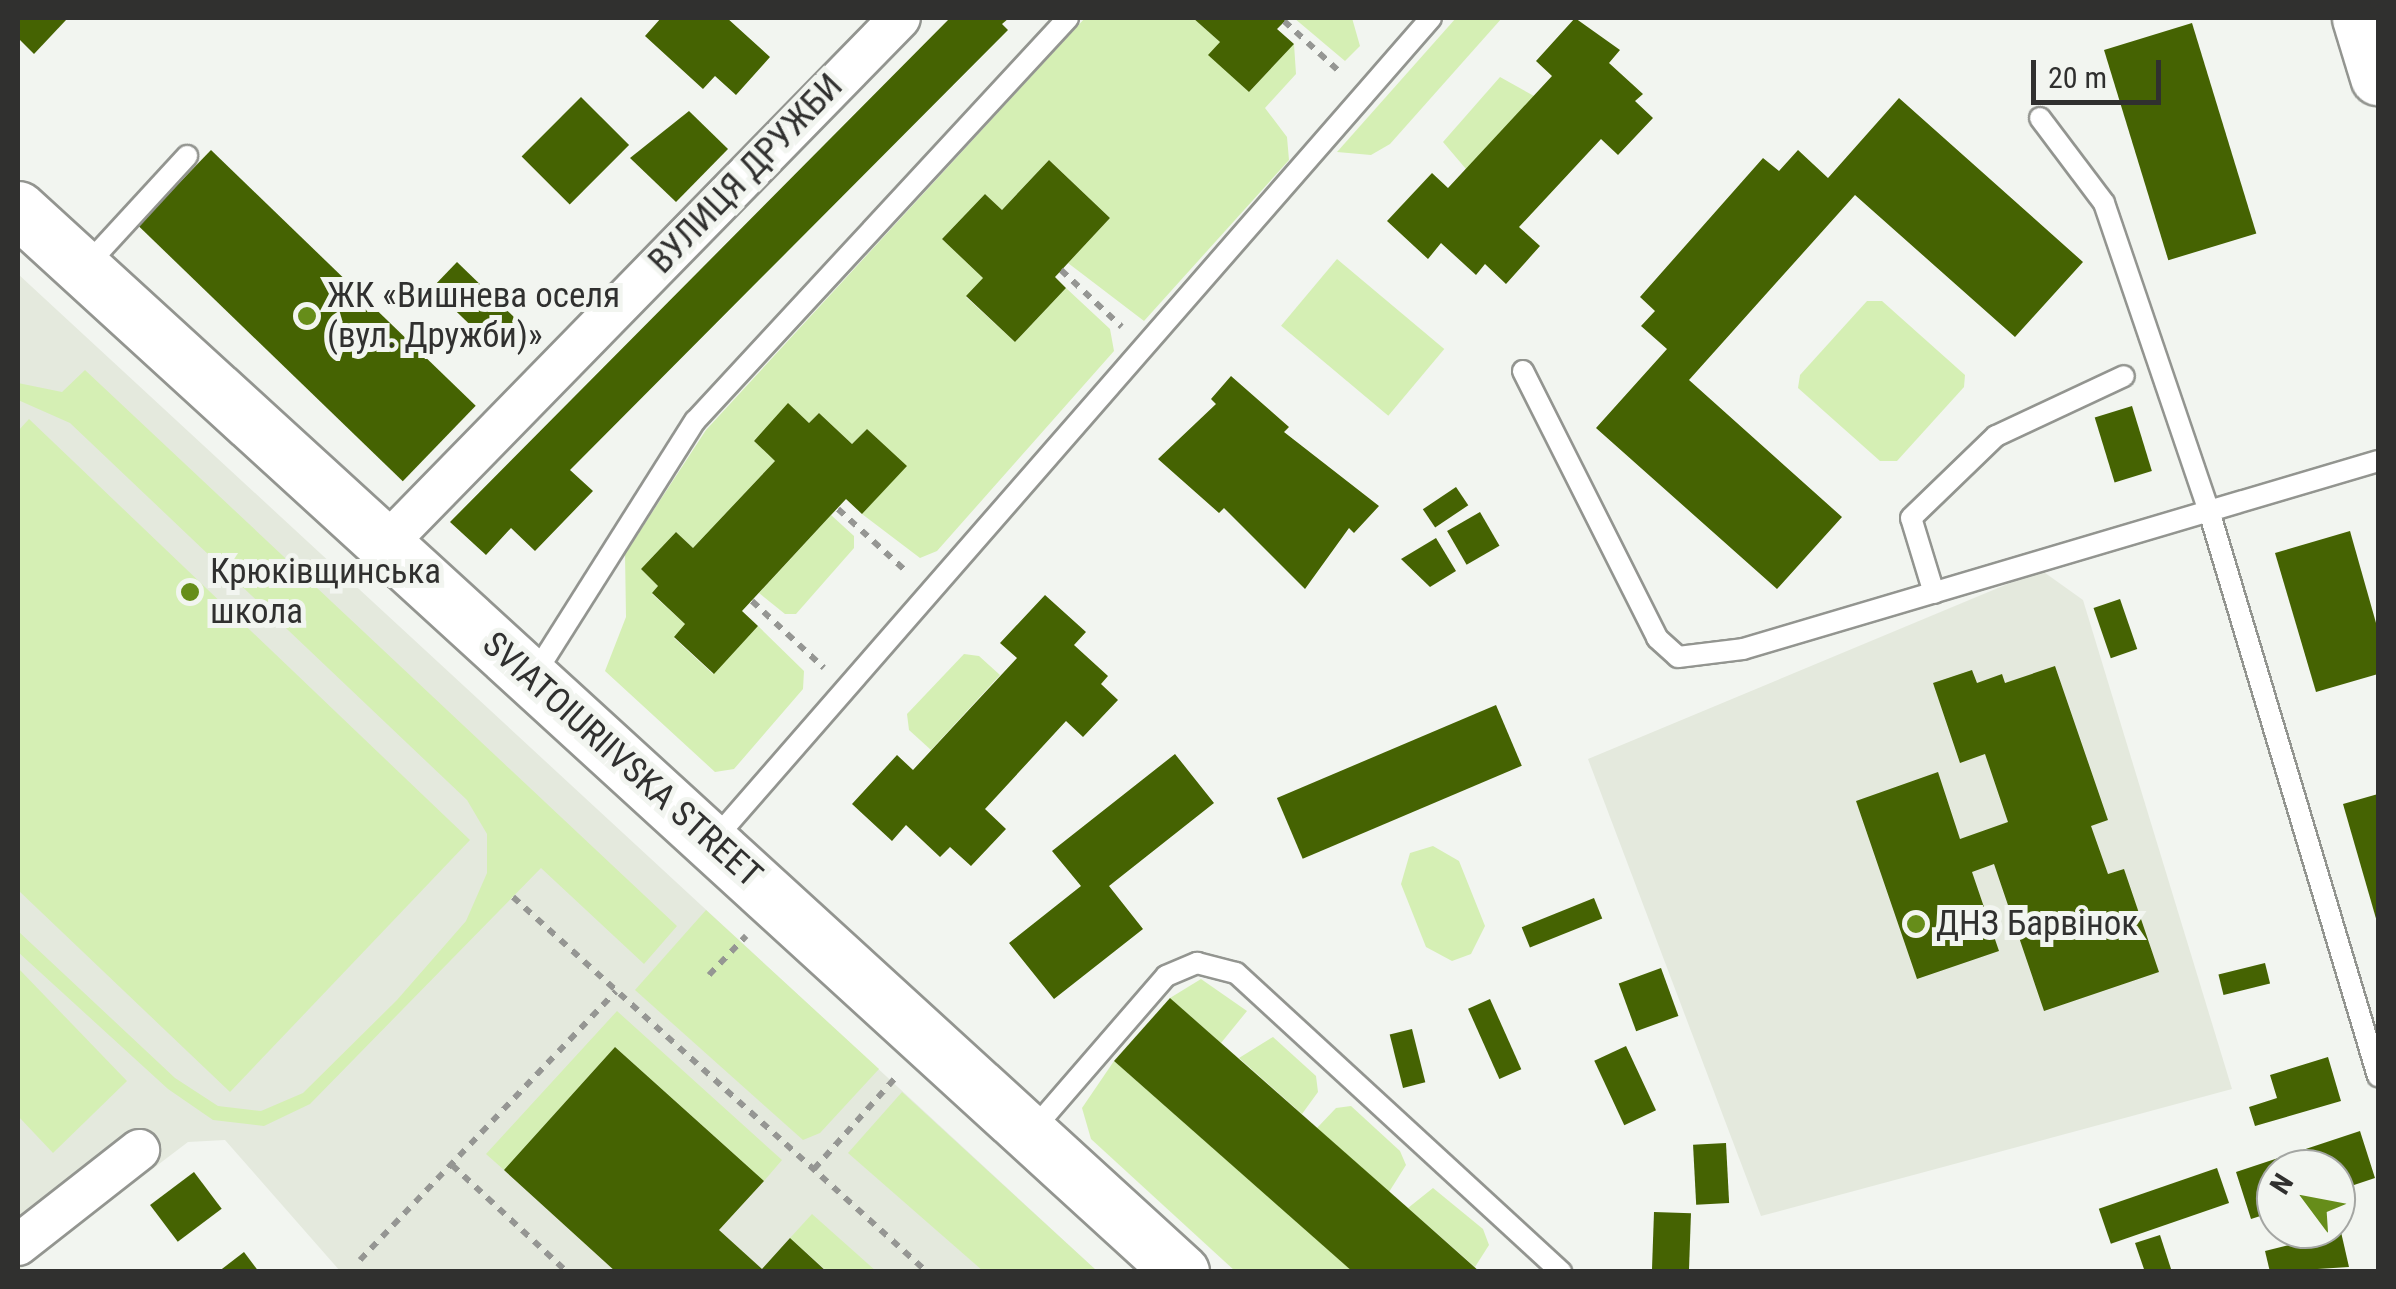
<!DOCTYPE html>
<html>
<head>
<meta charset="utf-8">
<style>
	body { margin:0 }
	#map { position:relative; width:2396px; height:1289px; overflow:hidden; background:#f2f5f0; font-family:"Roboto Condensed",sans-serif }
	div>[style] { position:absolute }
	.built>* { inset:0; background:#e4e9dd }
	.green>* { inset:0; background:#d5efb4; transform-origin:0 0 }
	.building>* { inset:0; background:#456302; transform-origin:0 0 }
	.path>* { height:6px; margin-top:-3px; transform-origin:0; background:repeating-linear-gradient(90deg,#959693 0 8px,transparent 0 16px) }
	.roads { filter:drop-shadow(2px 0 #939590) drop-shadow(-2px 0 #939590) drop-shadow(0 2px #939590) drop-shadow(0 -2px #939590) }
	.lane>* { height:20px; margin:-10px; padding:0 10px; transform-origin:10px; border-radius:10px; background:#fff }
	.street>* { height:40px; margin:-20px; padding:0 20px; transform-origin:20px; border-radius:20px; background:#fff }
	.secondary>* { height:55px; margin:-27.5px; padding:0 27.5px; transform-origin:27.5px; border-radius:27.5px; background:#fff }
	.dots>* { width:28px; height:28px; translate:-50% -50%; box-sizing:border-box; border:5px solid #f2f5f0; border-radius:50% }
	span { translate:-50% -50%; white-space:nowrap; text-align:center; line-height:1.15; -webkit-text-stroke:10px #f2f5f0; paint-order:stroke }
	.street-label { font-size:35px; color:#30302f }
	.poi-label { font-size:35px; color:#30302f }
	.left { translate:0 -50%; text-align:left }
	.frame { position:absolute; inset:0; border:20px solid #30302f; pointer-events:none }
	.north { position:absolute; left:2256px; top:1149px; width:100px; height:100px; box-sizing:border-box; background:#f2f5f0; border:2px solid #a4a6a3; border-radius:50%; rotate:302deg; font-size:28px; font-weight:700; line-height:40px; text-align:center; color:#30302f }
	.north::after { content:''; display:block; margin:auto; width:35px; height:45px; background:#668d1a; clip-path:polygon(50% 0,100% 100%,50% 72%,0 100%) }
	.scale { position:absolute; left:2031px; top:60px; width:130px; height:45px; box-sizing:border-box; border:5px solid #30302f; border-top:0; padding-left:12px; font-size:30px; line-height:35px; white-space:nowrap; color:#30302f; -webkit-text-stroke:8px #f2f5f0; paint-order:stroke }
</style>
</head>
<body>
<div id="map">
	<div class="built">
		<div style="clip-path:polygon(18px 274px,1097px 1271px,340px 1271px,225px 1140px,188px 1142px,18px 1271px)"></div>
		<div style="clip-path:polygon(2041px 570px,2083px 600px,2232px 1089px,1761px 1216px,1588px 759px)"></div>
	</div>
	<div class="green">
		<div style="clip-path:polygon(1085px 18px,1193px 18px,1220px 42px,1209px 55px,1249px 92px,1294px 44px,1296px 74px,1265px 108px,1287px 137px,1289px 160px,1144px 321px,1068px 263px,1110px 218px,1049px 160px,1002px 210px,985px 194px,942px 239px,983px 278px,966px 297px,1015px 342px,1066px 288px,1110px 329px,1114px 351px,937px 551px,920px 558px,862px 514px,906px 466px,867px 429px,852px 444px,819px 413px,809px 423px,788px 404px,754px 441px,775px 461px,693px 548px,676px 532px,641px 569px,658px 586px,652px 594px,685px 624px,674px 638px,713px 674px,758px 626px,804px 671px,803px 689px,734px 769px,715px 772px,605px 671px,626px 617px,625px 554px,706px 430px)"></div>
		<div style="clip-path:polygon(1294px 18px,1352px 18px,1360px 46px,1345px 61px)"></div>
		<div style="clip-path:polygon(1456px 18px,1502px 18px,1390px 144px,1371px 155px,1337px 152px)"></div>
		<div style="clip-path:polygon(1500px 77px,1534px 96px,1466px 169px,1443px 142px)"></div>
		<div style="left:1337px;top:259px;width:140px;height:87px;rotate:40deg"></div>
		<div style="clip-path:polygon(1867px 301px,1882px 301px,1965px 375px,1964px 387px,1897px 461px,1880px 461px,1798px 388px,1800px 375px)"></div>
		<div style="clip-path:polygon(85px 370px,677px 926px,644px 964px,541px 868px,310px 1104px,264px 1126px,213px 1120px,168px 1089px,18px 952px,18px 931px,175px 1078px,218px 1106px,261px 1111px,303px 1093px,397px 1000px,466px 921px,487px 873px,487px 834px,467px 800px,70px 423px,18px 400px,18px 383px,62px 392px)"></div>
		<div style="clip-path:polygon(29px 419px,470px 840px,230px 1092px,18px 890px,18px 431px)"></div>
		<div style="clip-path:polygon(831px 515px,854px 536px,854px 548px,796px 614px,785px 614px,759px 593px)"></div>
		<div style="clip-path:polygon(964px 654px,979px 656px,1000px 675px,931px 750px,909px 730px,907px 714px)"></div>
		<div style="clip-path:polygon(1433px 846px,1459px 861px,1485px 926px,1471px 954px,1452px 961px,1426px 947px,1401px 884px,1410px 853px)"></div>
		<div style="clip-path:polygon(706px 910px,879px 1069px,820px 1133px,803px 1140px,635px 990px)"></div>
		<div style="clip-path:polygon(18px 968px,127px 1081px,53px 1153px,18px 1116px)"></div>
		<div style="clip-path:polygon(1201px 979px,1247px 1011px,1221px 1043px,1170px 998px)"></div>
		<div style="clip-path:polygon(617px 1011px,782px 1160px,764px 1181px,615px 1047px,504px 1170px,486px 1154px)"></div>
		<div style="clip-path:polygon(1273px 1037px,1316px 1076px,1318px 1092px,1302px 1114px,1239px 1058px)"></div>
		<div style="clip-path:polygon(1114px 1061px,1353px 1271px,1235px 1271px,1091px 1139px,1082px 1108px)"></div>
		<div style="clip-path:polygon(902px 1092px,1097px 1271px,983px 1271px,848px 1153px)"></div>
		<div style="clip-path:polygon(1351px 1106px,1400px 1151px,1406px 1165px,1389px 1192px,1317px 1128px,1336px 1108px)"></div>
		<div style="clip-path:polygon(1433px 1188px,1483px 1229px,1489px 1245px,1475px 1267px,1408px 1208px)"></div>
		<div style="clip-path:polygon(812px 1214px,876px 1271px,827px 1271px,790px 1238px)"></div>
	</div>
	<div class="building">
		<div style="clip-path:polygon(18px 18px,64px 18px,66px 20px,34px 54px,18px 38px)"></div>
		<div style="clip-path:polygon(661px 18px,727px 18px,770px 57px,736px 95px,715px 76px,703px 89px,645px 36px)"></div>
		<div style="clip-path:polygon(950px 18px,1009px 18px,1002px 24px,1008px 30px,570px 470px,593px 491px,535px 551px,511px 528px,486px 555px,450px 522px)"></div>
		<div style="clip-path:polygon(1193px 18px,1288px 18px,1277px 29px,1294px 44px,1249px 92px,1208px 55px,1220px 42px)"></div>
		<div style="clip-path:polygon(1575px 18px,1620px 50px,1609px 63px,1643px 94px,1635px 101px,1653px 118px,1618px 155px,1601px 139px,1519px 227px,1540px 246px,1506px 284px,1485px 264px,1476px 275px,1441px 243px,1428px 259px,1387px 221px,1432px 173px,1448px 188px,1552px 76px,1536px 61px)"></div>
		<div style="left:2192px;top:23px;width:220px;height:92px;rotate:73deg"></div>
		<div style="left:581px;top:97px;width:68px;height:84px;rotate:45deg"></div>
		<div style="clip-path:polygon(1899px 98px,2083px 262px,2015px 337px,1855px 195px,1689px 380px,1842px 517px,1777px 589px,1596px 428px,1667px 349px,1641px 326px,1655px 311px,1640px 297px,1763px 158px,1779px 171px,1798px 150px,1828px 178px)"></div>
		<div style="clip-path:polygon(689px 111px,728px 149px,676px 202px,630px 158px)"></div>
		<div style="left:211px;top:150px;width:368px;height:105px;rotate:44deg"></div>
		<div style="clip-path:polygon(1049px 160px,1110px 218px,1055px 277px,1066px 288px,1015px 342px,966px 296px,983px 278px,942px 239px,985px 194px,1002px 210px)"></div>
		<div style="left:457px;top:262px;width:86px;height:36px;rotate:44deg"></div>
		<div style="clip-path:polygon(1231px 376px,1289px 427px,1284px 432px,1379px 506px,1354px 533px,1349px 528px,1305px 589px,1224px 508px,1219px 513px,1158px 459px,1216px 404px,1211px 399px)"></div>
		<div style="clip-path:polygon(788px 403px,809px 423px,819px 413px,852px 444px,867px 429px,907px 466px,862px 514px,846px 499px,831px 515px,742px 611px,758px 626px,714px 674px,674px 637px,685px 624px,652px 593px,658px 586px,641px 569px,676px 532px,693px 548px,775px 461px,754px 441px)"></div>
		<div style="left:2132px;top:406px;width:68px;height:39px;rotate:73deg"></div>
		<div style="left:1456px;top:487px;width:22px;height:40px;rotate:56deg"></div>
		<div style="left:1480px;top:512px;width:39px;height:38px;rotate:60deg"></div>
		<div style="clip-path:polygon(2350px 531px,2378px 630px,2378px 674px,2316px 692px,2275px 553px)"></div>
		<div style="clip-path:polygon(1436px 538px,1456px 571px,1430px 587px,1401px 559px)"></div>
		<div style="clip-path:polygon(1045px 595px,1086px 632px,1074px 645px,1108px 676px,1101px 684px,1118px 700px,1083px 737px,1066px 721px,985px 809px,1006px 829px,971px 866px,950px 847px,940px 857px,906px 825px,892px 841px,852px 804px,897px 755px,913px 770px,1017px 658px,1000px 643px)"></div>
		<div style="left:2120px;top:599px;width:53px;height:28px;rotate:71deg"></div>
		<div style="clip-path:polygon(2055px 666px,2108px 820px,2091px 826px,2108px 874px,2124px 869px,2159px 972px,2044px 1011px,1994px 864px,1972px 872px,1999px 951px,1917px 979px,1856px 801px,1938px 772px,1960px 839px,2008px 822px,1985px 754px,1960px 763px,1933px 683px,1972px 670px,1977px 683px,2002px 674px,2005px 683px)"></div>
		<div style="left:1496px;top:705px;width:66px;height:238px;rotate:67deg"></div>
		<div style="clip-path:polygon(1175px 754px,1214px 803px,1109px 886px,1143px 929px,1054px 999px,1009px 943px,1081px 886px,1052px 851px)"></div>
		<div style="clip-path:polygon(2378px 794px,2378px 922px,2377px 922px,2343px 804px)"></div>
		<div style="left:1594px;top:898px;width:22px;height:78px;rotate:68deg"></div>
		<div style="left:2265px;top:963px;width:21px;height:48px;rotate:76deg"></div>
		<div style="left:1661px;top:968px;width:51px;height:45px;rotate:70deg"></div>
		<div style="clip-path:polygon(1170px 998px,1408px 1208px,1480px 1272px,1353px 1272px,1114px 1061px)"></div>
		<div style="left:1490px;top:999px;width:77px;height:24px;rotate:66deg"></div>
		<div style="left:1412px;top:1029px;width:55px;height:23px;rotate:76deg"></div>
		<div style="left:1626px;top:1046px;width:71px;height:35px;rotate:65deg"></div>
		<div style="clip-path:polygon(615px 1047px,764px 1181px,719px 1230px,762px 1269px,790px 1238px,827px 1272px,616px 1272px,504px 1170px)"></div>
		<div style="clip-path:polygon(2328px 1057px,2341px 1101px,2255px 1126px,2249px 1107px,2277px 1098px,2270px 1075px)"></div>
		<div style="clip-path:polygon(2360px 1131px,2375px 1178px,2336px 1191px,2336px 1169px,2276px 1169px,2276px 1211px,2251px 1219px,2236px 1172px)"></div>
		<div style="left:1726px;top:1143px;width:60px;height:33px;rotate:87deg"></div>
		<div style="left:2217px;top:1168px;width:37px;height:125px;rotate:71deg"></div>
		<div style="left:194px;top:1172px;width:46px;height:55px;rotate:53deg"></div>
		<div style="left:1654px;top:1212px;width:37px;height:60px;rotate:2deg"></div>
		<div style="clip-path:polygon(2341px 1232px,2349px 1267px,2270px 1272px,2265px 1251px)"></div>
		<div style="clip-path:polygon(2160px 1235px,2172px 1272px,2145px 1272px,2135px 1243px)"></div>
		<div style="clip-path:polygon(244px 1252px,259px 1272px,218px 1272px)"></div>
	</div>
	<div class="path">
		<div style="left:1284px;top:21px;width:79px;rotate:42.4deg"></div>
		<div style="left:1061px;top:270px;width:83px;rotate:43.1deg"></div>
		<div style="left:838px;top:509px;width:93px;rotate:42.4deg"></div>
		<div style="left:752px;top:601px;width:98px;rotate:42.9deg"></div>
		<div style="left:513px;top:897px;width:559px;rotate:42.17deg"></div>
		<div style="left:709px;top:975px;width:54px;rotate:-46.5deg"></div>
		<div style="left:452px;top:1165px;width:157px;rotate:42.9deg"></div>
		<div style="left:814px;top:1169px;width:122px;rotate:-48.3deg"></div>
		<div style="left:360px;top:1260px;width:371px;rotate:-46.4deg"></div>
	</div>
	<div class="roads">
		<div class="lane">
			<div style="left:2040px;top:118px;width:106px;rotate:53deg"></div>
			<div style="left:2104px;top:203px;width:325px;rotate:71.2deg"></div>
			<div style="left:2209px;top:511px;width:590px;rotate:73.35deg"></div>
			<div style="left:85px;top:267px;width:151px;rotate:-47.4deg"></div>
			<div style="left:1523px;top:371px;width:299px;rotate:63.3deg"></div>
			<div style="left:1657px;top:638px;width:28px;rotate:42deg"></div>
			<div style="left:1678px;top:657px;width:65px;rotate:-7deg"></div>
			<div style="left:1743px;top:649px;width:662px;rotate:-16.49deg"></div>
			<div style="left:1934px;top:593px;width:78px;rotate:-107deg"></div>
			<div style="left:1911px;top:518px;width:118px;rotate:-44deg"></div>
			<div style="left:1996px;top:436px;width:141px;rotate:-25.1deg"></div>
			<div style="left:533px;top:677px;width:303px;rotate:-57.7deg"></div>
			<div style="left:695px;top:421px;width:549px;rotate:-47.21deg"></div>
			<div style="left:713px;top:841px;width:1092px;rotate:-48.9deg"></div>
			<div style="left:1031px;top:1132px;width:206px;rotate:-49.1deg"></div>
			<div style="left:1166px;top:976px;width:34px;rotate:-23deg"></div>
			<div style="left:1197px;top:963px;width:40px;rotate:14.4deg"></div>
			<div style="left:1236px;top:973px;width:442px;rotate:42.6deg"></div>
		</div>
		<div class="street">
			<div style="left:384px;top:546px;width:738px;rotate:-45.66deg"></div>
			<div style="left:18px;top:1245px;width:154px;rotate:-38.1deg"></div>
		</div>
		<div class="secondary">
			<div style="left:2360px;top:18px;width:62px;rotate:73deg"></div>
			<div style="left:18px;top:209px;width:1576px;rotate:42.43deg"></div>
		</div>
	</div>
	<div class="dots">
		<div style="left:307px;top:316px;background:#668d1a"></div>
		<div style="left:190px;top:592px;background:#668d1a"></div>
		<div style="left:1916px;top:924px;background:#668d1a"></div>
	</div>
	<div class="street-label">
		<span style="left:746px;top:174px;rotate:-46deg">ВУЛИЦЯ ДРУЖБИ</span>
		<span style="left:622px;top:760px;rotate:42deg">SVIATOIURIIVSKA STREET</span>
	</div>
	<div class="poi-label">
		<span class="left" style="left:327px;top:316px">ЖК «Вишнева оселя<br>(вул. Дружби)»</span>
		<span class="left" style="left:210px;top:592px">Крюківщинська<br>школа</span>
		<span class="left" style="left:1936px;top:924px">ДНЗ Барвінок</span>
	</div>
	<div class="frame"></div>
	<div class="north">N</div>
	<div class="scale">20 m</div>
</div>
</body>
</html>
